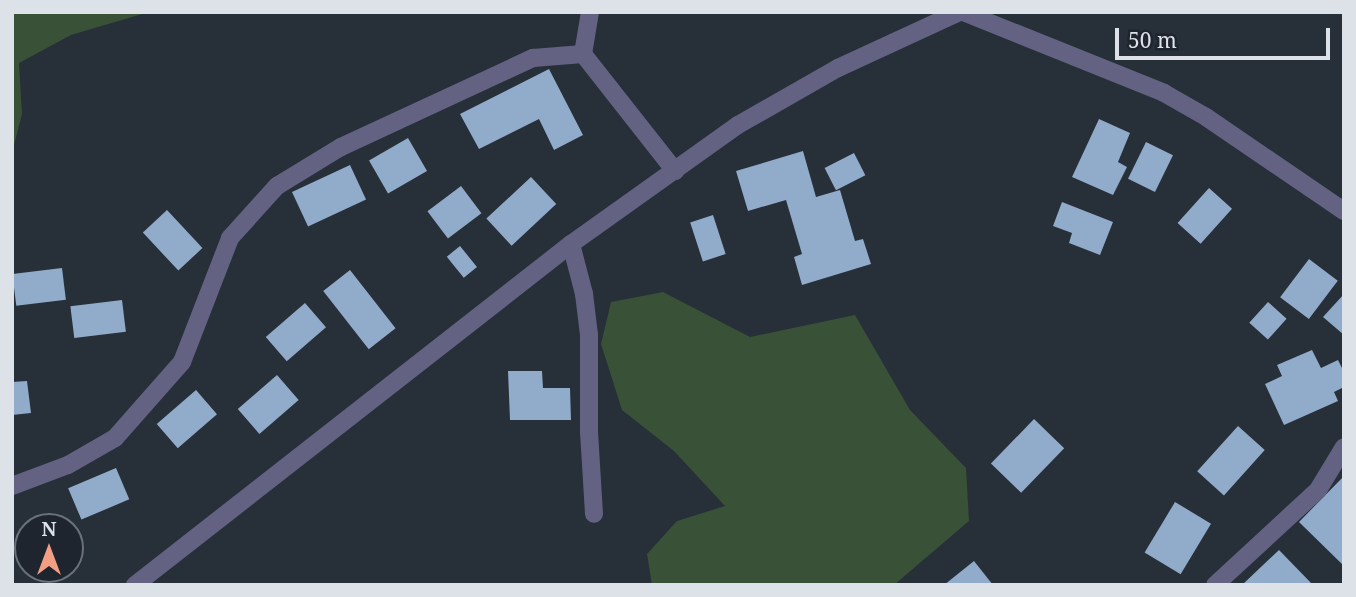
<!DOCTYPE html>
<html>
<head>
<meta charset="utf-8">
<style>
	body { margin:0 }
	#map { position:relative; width:1356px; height:597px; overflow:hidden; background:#272f39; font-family:"Noto Serif",serif }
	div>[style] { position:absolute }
	.green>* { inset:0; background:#385137 }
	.building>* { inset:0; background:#91abca; transform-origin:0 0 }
	.minor>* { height:18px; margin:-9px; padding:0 9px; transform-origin:9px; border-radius:9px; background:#646282 }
	.tertiary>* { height:18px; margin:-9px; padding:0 9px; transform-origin:9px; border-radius:9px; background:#646282 }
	span { translate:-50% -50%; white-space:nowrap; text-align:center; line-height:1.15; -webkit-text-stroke:7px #1e252f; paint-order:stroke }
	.frame { position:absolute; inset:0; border:14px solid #dde2e9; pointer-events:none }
	.north { position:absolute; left:14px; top:513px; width:70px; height:70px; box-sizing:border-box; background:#1e252f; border:2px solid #6a7179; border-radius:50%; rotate:0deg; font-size:19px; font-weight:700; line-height:28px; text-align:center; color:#dde2e9 }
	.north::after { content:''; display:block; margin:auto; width:24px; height:32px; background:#f39f83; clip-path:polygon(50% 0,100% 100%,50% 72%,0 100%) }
	.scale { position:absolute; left:1115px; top:28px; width:215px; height:32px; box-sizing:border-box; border:4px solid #dde2e9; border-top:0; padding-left:9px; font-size:21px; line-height:24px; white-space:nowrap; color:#dde2e9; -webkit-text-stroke:5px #1e252f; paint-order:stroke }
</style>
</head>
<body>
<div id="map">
	<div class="green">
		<div style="clip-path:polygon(12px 12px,149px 12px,71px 35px,19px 63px,22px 114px,12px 153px)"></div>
		<div style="clip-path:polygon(663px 292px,750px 337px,855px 315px,910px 410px,966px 468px,969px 521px,894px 585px,652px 585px,647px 554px,677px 521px,725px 506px,674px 451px,622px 410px,601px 344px,611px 302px)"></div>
	</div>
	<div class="building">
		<div style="clip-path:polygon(549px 69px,583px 135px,554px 150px,539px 119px,479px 149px,460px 114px)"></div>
		<div style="clip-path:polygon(1099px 119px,1130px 133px,1118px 162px,1127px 167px,1113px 195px,1072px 177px)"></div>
		<div style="left:408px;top:138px;width:38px;height:45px;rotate:60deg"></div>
		<div style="left:1146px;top:142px;width:30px;height:41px;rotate:26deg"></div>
		<div style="clip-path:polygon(803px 151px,816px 197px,840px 190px,855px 241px,863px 239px,871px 264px,802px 285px,794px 257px,802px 254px,786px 200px,748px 211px,736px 171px)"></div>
		<div style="left:854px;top:153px;width:25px;height:33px;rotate:63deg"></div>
		<div style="left:350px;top:165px;width:38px;height:64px;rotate:65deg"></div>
		<div style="left:531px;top:177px;width:37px;height:61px;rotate:47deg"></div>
		<div style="left:461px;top:186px;width:34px;height:42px;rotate:53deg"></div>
		<div style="left:1209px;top:188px;width:31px;height:47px;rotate:42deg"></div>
		<div style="clip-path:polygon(1062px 202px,1113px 222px,1100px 255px,1069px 243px,1072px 233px,1053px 226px)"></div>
		<div style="left:167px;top:210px;width:52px;height:33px;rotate:47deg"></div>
		<div style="left:713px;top:215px;width:41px;height:24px;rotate:72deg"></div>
		<div style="left:460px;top:246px;width:27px;height:17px;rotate:51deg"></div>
		<div style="left:1309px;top:259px;width:36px;height:48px;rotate:37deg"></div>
		<div style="left:62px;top:268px;width:32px;height:50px;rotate:83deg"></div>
		<div style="left:350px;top:270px;width:74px;height:34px;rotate:52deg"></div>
		<div style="clip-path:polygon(1344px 294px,1344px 335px,1323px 317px)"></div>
		<div style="left:122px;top:300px;width:32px;height:52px;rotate:83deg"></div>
		<div style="left:1268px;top:302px;width:25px;height:28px;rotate:42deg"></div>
		<div style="left:305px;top:303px;width:32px;height:52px;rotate:49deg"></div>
		<div style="clip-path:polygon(1312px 350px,1321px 368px,1338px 360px,1344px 372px,1344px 387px,1334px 392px,1338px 401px,1284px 425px,1265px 384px,1282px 376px,1277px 365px)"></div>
		<div style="clip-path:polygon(508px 371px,542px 371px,543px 388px,570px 388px,571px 420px,510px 420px)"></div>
		<div style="left:277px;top:375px;width:33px;height:52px;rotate:49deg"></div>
		<div style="clip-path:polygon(27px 381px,31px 413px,12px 415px,12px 382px)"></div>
		<div style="left:196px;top:390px;width:32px;height:52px;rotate:49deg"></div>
		<div style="left:1034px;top:419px;width:42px;height:62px;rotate:44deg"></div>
		<div style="left:1238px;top:426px;width:36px;height:61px;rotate:42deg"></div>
		<div style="left:116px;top:468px;width:34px;height:52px;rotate:67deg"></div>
		<div style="clip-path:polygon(1344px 476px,1344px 566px,1299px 522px)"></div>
		<div style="left:1175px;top:502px;width:42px;height:59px;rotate:31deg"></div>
		<div style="clip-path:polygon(1279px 550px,1313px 585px,1242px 585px)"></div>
		<div style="clip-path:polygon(974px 561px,993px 585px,944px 585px)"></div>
	</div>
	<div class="minor">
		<div style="left:590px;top:12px;width:43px;rotate:99.5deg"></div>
		<div style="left:583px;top:54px;width:149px;rotate:51.8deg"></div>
		<div style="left:963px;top:12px;width:217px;rotate:21.9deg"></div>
		<div style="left:1164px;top:93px;width:48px;rotate:29.7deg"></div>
		<div style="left:1206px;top:117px;width:167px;rotate:34.3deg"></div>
		<div style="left:571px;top:244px;width:52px;rotate:75.4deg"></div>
		<div style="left:584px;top:294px;width:41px;rotate:83deg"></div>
		<div style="left:589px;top:335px;width:97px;rotate:90deg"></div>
		<div style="left:589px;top:432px;width:82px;rotate:86.5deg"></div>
		<div style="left:12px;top:486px;width:60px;rotate:-20.6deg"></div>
		<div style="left:68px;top:465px;width:54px;rotate:-29.9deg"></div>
		<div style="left:115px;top:438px;width:101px;rotate:-48.6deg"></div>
		<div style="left:182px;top:362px;width:133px;rotate:-68.8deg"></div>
		<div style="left:230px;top:238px;width:70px;rotate:-47.9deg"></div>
		<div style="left:277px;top:186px;width:75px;rotate:-31.4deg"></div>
		<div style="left:341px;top:147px;width:212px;rotate:-24.9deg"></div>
		<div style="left:533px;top:58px;width:50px;rotate:-4.6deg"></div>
		<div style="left:1215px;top:585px;width:140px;rotate:-42.7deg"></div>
		<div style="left:1318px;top:490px;width:50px;rotate:-58.8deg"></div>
	</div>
	<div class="tertiary">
		<div style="left:135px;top:585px;width:554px;rotate:-38.03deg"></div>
		<div style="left:571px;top:244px;width:205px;rotate:-35.5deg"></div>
		<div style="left:738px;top:125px;width:115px;rotate:-29.7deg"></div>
		<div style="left:838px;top:68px;width:133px;rotate:-24.8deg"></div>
	</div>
	<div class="frame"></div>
	<div class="north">N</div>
	<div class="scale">50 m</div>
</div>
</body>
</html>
